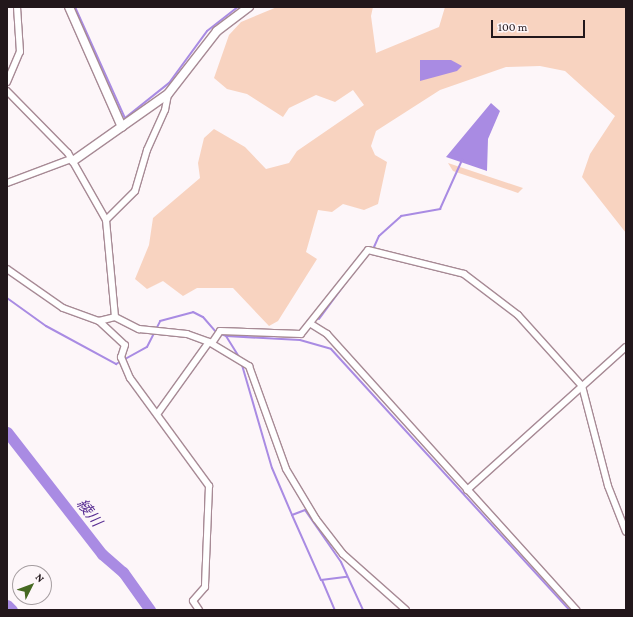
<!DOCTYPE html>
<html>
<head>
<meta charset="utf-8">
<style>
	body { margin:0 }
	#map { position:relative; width:633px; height:617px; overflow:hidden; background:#fdf6f9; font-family:"Crimson Pro","Noto Sans JP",serif }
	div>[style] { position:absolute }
	.green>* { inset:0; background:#f8d3c0 }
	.water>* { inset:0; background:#a98be3 }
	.stream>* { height:2px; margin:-1px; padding:0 1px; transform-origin:1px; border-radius:1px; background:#a98be3 }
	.river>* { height:11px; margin:-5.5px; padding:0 5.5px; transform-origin:5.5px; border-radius:5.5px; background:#a98be3 }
	.roads { filter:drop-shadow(1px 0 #a78a95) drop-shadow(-1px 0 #a78a95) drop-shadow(0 1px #a78a95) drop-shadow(0 -1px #a78a95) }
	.minor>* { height:6px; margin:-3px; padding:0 3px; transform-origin:3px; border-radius:3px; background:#fff }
	.tertiary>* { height:8px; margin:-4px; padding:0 4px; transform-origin:4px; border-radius:4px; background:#fff }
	span { translate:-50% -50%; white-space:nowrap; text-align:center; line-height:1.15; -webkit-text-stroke:4px #fdf6f9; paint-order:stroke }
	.water-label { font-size:15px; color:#572c92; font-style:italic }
	.frame { position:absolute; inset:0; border:8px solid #22171b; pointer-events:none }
	.north { position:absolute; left:12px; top:565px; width:40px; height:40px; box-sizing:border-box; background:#fdf6f9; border:1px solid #a59da0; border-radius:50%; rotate:48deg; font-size:11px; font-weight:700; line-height:16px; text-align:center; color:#22171b }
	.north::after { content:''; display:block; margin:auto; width:14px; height:18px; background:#466922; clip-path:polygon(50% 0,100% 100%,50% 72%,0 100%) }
	.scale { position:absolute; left:491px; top:20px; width:94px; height:18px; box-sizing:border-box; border:2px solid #22171b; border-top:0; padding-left:5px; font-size:12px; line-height:14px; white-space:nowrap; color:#22171b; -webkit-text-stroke:3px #fdf6f9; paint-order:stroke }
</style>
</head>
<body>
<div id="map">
	<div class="green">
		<div style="clip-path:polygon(277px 7px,373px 7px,371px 16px,376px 53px,439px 27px,445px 7px,626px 7px,626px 233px,582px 177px,590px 154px,615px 116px,565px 71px,540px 66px,506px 67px,440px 90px,376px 131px,371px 146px,375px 155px,387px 162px,378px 204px,364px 210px,343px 204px,332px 212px,318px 210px,306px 252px,317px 259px,278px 321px,269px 326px,233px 288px,197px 288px,183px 296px,163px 281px,147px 289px,135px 279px,149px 245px,153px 218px,200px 178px,198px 163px,204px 138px,214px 129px,245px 147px,266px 169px,289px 163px,297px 151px,364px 105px,353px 90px,335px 102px,316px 95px,289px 108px,283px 117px,247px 94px,227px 89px,214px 78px,229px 35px,241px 22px)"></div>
		<div style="clip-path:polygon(448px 163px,523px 188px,518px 193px,453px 171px)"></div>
	</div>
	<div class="water">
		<div style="clip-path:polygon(420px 60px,451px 60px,462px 66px,457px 71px,420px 81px)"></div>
		<div style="clip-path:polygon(491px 103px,500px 111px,488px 139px,487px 171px,446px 157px)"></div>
	</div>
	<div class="stream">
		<div style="left:75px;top:7px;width:122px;rotate:65.8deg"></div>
		<div style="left:125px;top:118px;width:56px;rotate:-38.5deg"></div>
		<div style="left:169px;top:83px;width:64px;rotate:-53.8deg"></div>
		<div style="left:207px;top:31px;width:39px;rotate:-38deg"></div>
		<div style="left:374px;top:247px;width:12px;rotate:-66deg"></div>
		<div style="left:379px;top:236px;width:30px;rotate:-42deg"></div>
		<div style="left:401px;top:216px;width:40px;rotate:-10deg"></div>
		<div style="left:440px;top:209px;width:54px;rotate:-65.8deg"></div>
		<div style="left:7px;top:298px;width:48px;rotate:35.7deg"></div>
		<div style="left:46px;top:326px;width:80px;rotate:28.5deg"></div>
		<div style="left:116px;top:364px;width:35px;rotate:-29deg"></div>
		<div style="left:147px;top:347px;width:29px;rotate:-63deg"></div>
		<div style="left:160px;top:321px;width:34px;rotate:-15deg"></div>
		<div style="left:193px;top:312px;width:11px;rotate:27deg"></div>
		<div style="left:203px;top:317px;width:20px;rotate:49deg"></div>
		<div style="left:216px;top:332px;width:11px;rotate:22deg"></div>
		<div style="left:226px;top:336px;width:74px;rotate:3.1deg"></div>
		<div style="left:300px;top:340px;width:32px;rotate:16deg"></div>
		<div style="left:331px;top:349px;width:353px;rotate:47.6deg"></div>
		<div style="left:319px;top:319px;width:56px;rotate:-53.7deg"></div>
		<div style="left:226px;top:336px;width:25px;rotate:58deg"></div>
		<div style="left:242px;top:365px;width:107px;rotate:73.8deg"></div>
		<div style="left:272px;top:468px;width:51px;rotate:66.9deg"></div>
		<div style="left:292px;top:515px;width:14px;rotate:-21deg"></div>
		<div style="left:305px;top:510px;width:63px;rotate:55.3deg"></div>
		<div style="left:341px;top:562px;width:53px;rotate:65.4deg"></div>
		<div style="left:292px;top:515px;width:71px;rotate:66deg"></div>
		<div style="left:321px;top:580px;width:26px;rotate:-7deg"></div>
		<div style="left:322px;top:580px;width:33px;rotate:67deg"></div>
	</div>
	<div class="river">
		<div style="left:7px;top:432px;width:155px;rotate:52.1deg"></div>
		<div style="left:102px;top:554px;width:28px;rotate:41deg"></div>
		<div style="left:123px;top:572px;width:47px;rotate:54.6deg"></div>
		<div style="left:7px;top:605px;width:7px;rotate:45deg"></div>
	</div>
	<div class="roads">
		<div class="minor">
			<div style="left:7px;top:82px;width:33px;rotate:-67deg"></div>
			<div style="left:20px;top:52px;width:45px;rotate:-93.8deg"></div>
			<div style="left:7px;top:91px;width:87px;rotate:45.5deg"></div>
			<div style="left:68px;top:153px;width:77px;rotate:60.4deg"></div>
			<div style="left:106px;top:220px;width:97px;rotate:84.7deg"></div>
			<div style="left:115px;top:317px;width:27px;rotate:27deg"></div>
			<div style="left:139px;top:329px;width:48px;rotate:5.9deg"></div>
			<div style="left:187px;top:334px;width:23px;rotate:20deg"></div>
			<div style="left:209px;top:342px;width:47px;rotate:31deg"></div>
			<div style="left:249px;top:366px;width:109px;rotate:70.2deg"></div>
			<div style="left:286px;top:469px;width:58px;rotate:59deg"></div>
			<div style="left:316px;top:519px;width:44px;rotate:52.4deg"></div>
			<div style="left:343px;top:554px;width:84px;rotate:41.6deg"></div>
			<div style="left:7px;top:183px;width:68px;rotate:-20.6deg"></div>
			<div style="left:106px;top:220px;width:41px;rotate:-45deg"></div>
			<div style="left:135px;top:191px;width:43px;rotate:-73.7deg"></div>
			<div style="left:147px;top:150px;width:44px;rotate:-65.8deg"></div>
			<div style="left:165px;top:110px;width:16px;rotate:-79deg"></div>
			<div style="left:7px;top:269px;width:68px;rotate:34.9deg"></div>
			<div style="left:63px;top:308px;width:38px;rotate:20deg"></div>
			<div style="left:99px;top:321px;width:16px;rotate:-14deg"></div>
			<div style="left:99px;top:321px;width:35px;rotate:43deg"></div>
			<div style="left:125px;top:345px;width:13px;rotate:108deg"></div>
			<div style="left:121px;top:357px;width:23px;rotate:67deg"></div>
			<div style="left:130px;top:378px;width:134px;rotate:53.8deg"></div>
			<div style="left:209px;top:486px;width:101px;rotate:92.3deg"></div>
			<div style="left:205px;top:587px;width:18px;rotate:131deg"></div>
			<div style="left:193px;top:601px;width:11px;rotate:56deg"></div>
			<div style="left:311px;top:324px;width:19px;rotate:32deg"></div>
			<div style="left:327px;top:334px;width:372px;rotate:47.9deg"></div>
			<div style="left:212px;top:343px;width:14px;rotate:-56deg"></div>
			<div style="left:220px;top:331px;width:81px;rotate:2.1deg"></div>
			<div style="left:301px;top:334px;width:107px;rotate:-51.4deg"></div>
			<div style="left:368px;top:250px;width:99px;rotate:14deg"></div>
			<div style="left:464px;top:274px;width:68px;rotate:37.2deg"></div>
			<div style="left:518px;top:315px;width:96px;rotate:48deg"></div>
			<div style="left:582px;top:386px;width:103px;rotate:75.4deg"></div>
			<div style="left:608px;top:486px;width:49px;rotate:68.6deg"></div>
			<div style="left:158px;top:413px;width:87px;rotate:-54.3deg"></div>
			<div style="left:467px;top:490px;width:214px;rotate:-42deg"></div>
		</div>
		<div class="tertiary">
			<div style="left:69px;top:7px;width:131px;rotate:66.2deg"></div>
			<div style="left:73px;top:161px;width:116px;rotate:-35.2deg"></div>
			<div style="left:168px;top:94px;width:80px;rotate:-52.1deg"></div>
			<div style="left:217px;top:31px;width:40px;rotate:-37deg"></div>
		</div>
	</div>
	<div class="water-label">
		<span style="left:89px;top:513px;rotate:52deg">綾川</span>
	</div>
	<div class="frame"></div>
	<div class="north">N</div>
	<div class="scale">100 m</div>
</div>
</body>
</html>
